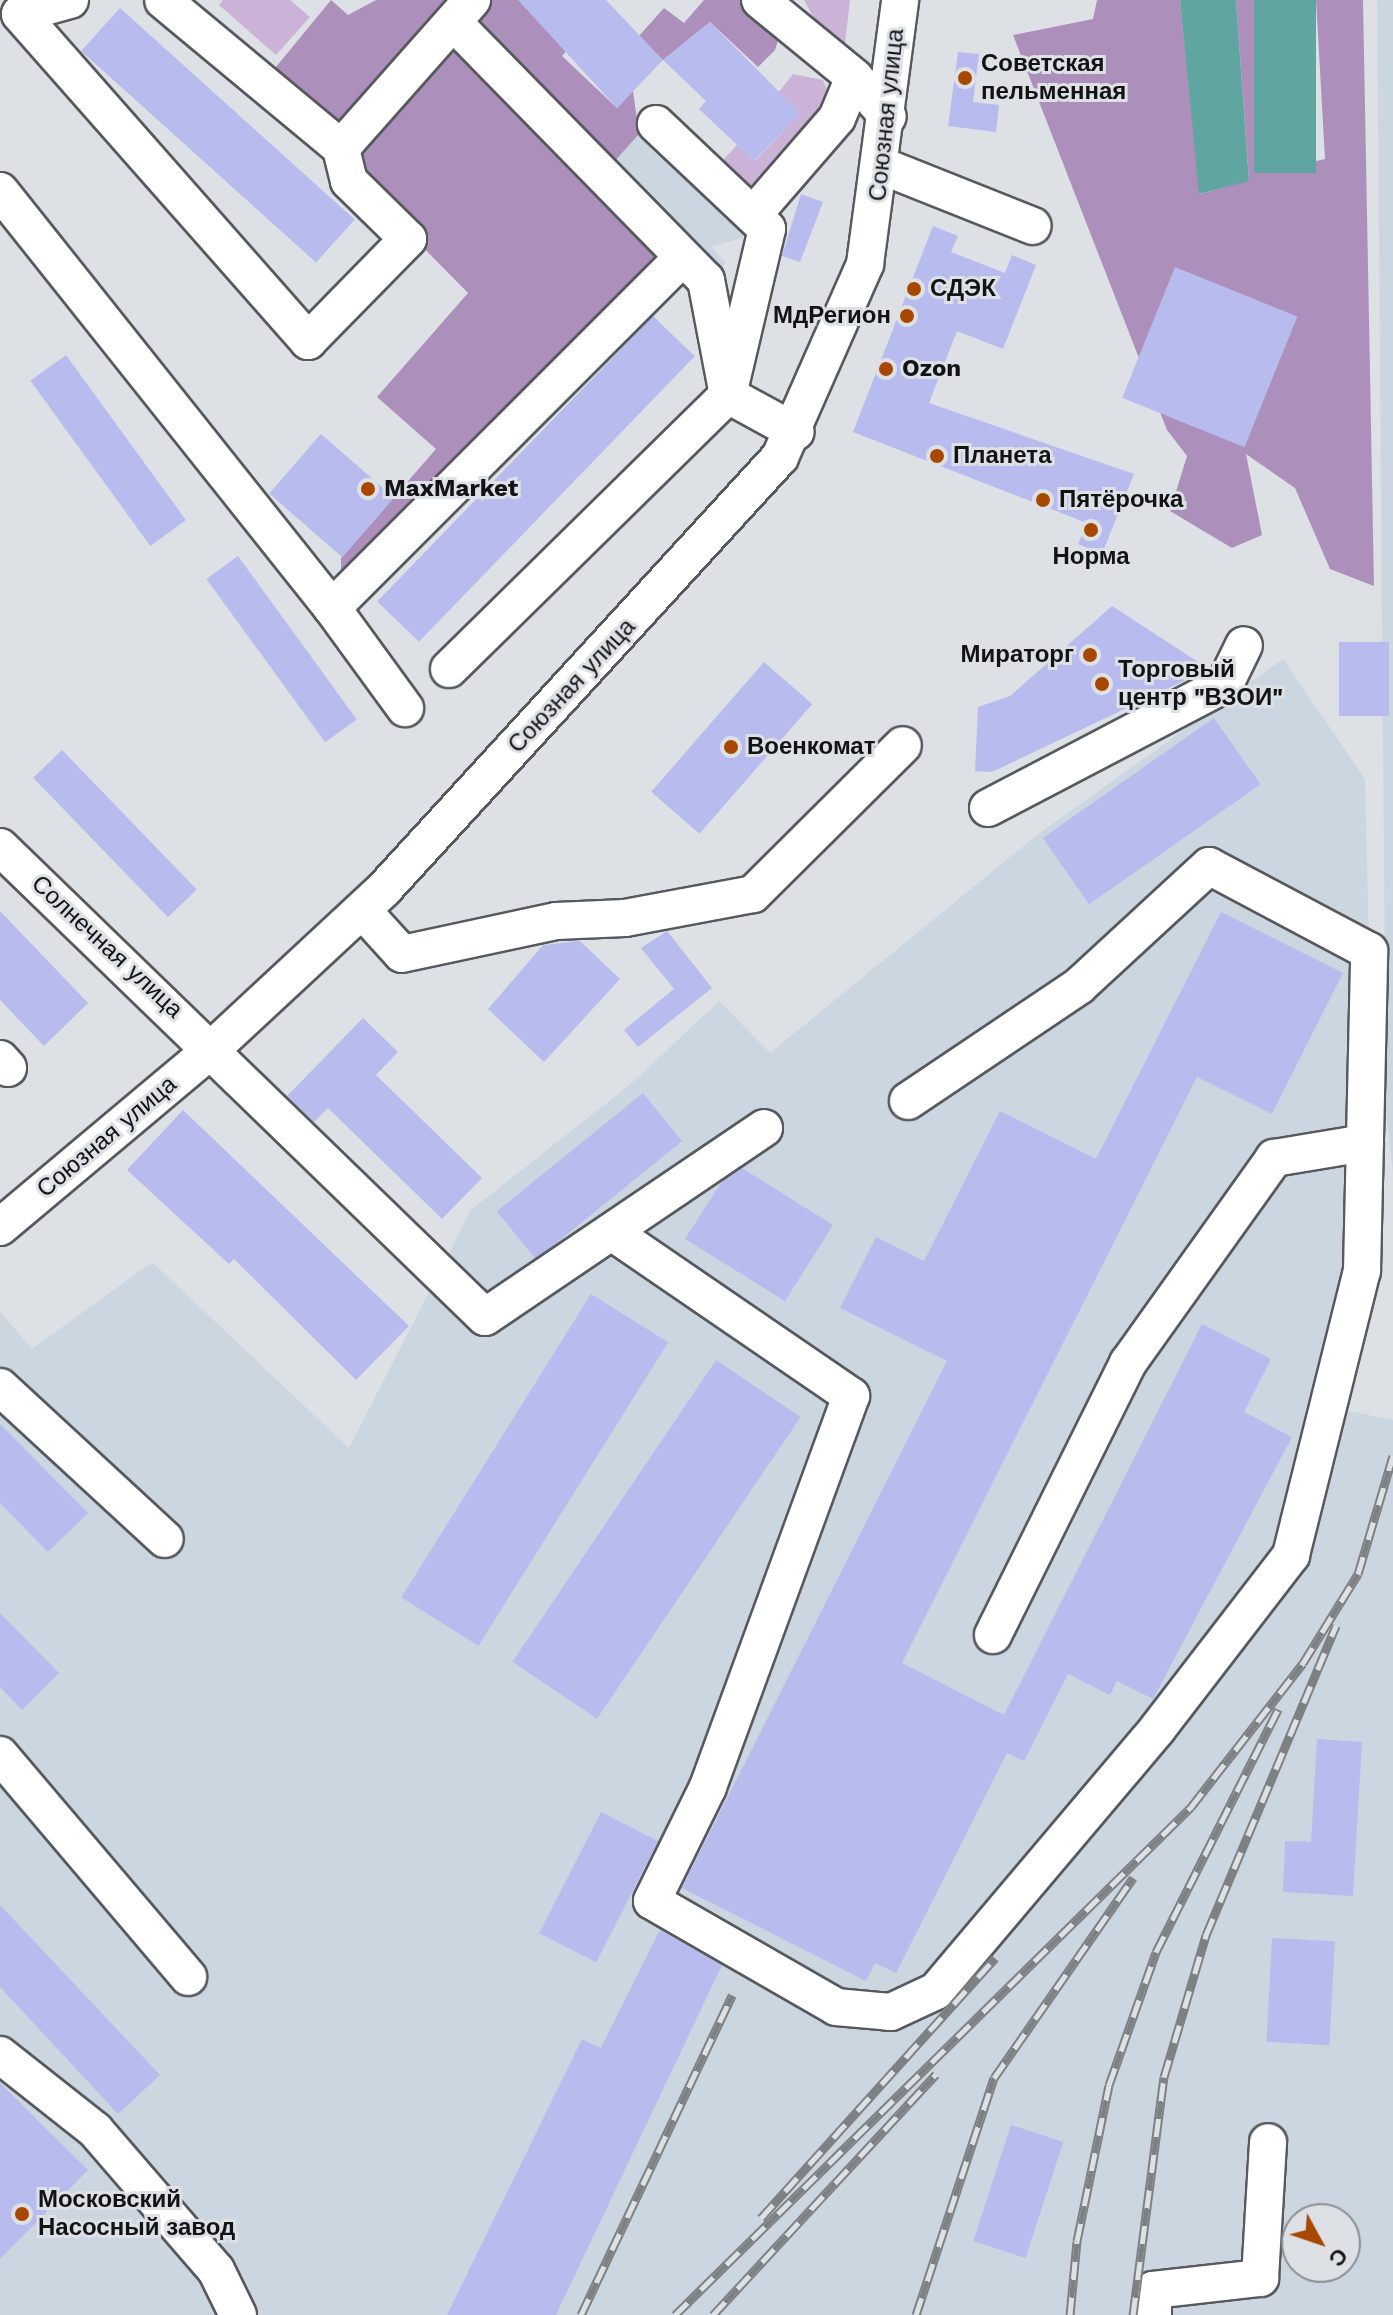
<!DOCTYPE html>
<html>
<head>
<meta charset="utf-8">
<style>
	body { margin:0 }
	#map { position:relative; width:1393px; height:2315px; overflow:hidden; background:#dde1e6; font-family:"Work Sans",sans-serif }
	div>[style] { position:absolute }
	.built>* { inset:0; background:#ccd6e0 }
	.green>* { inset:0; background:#cab3d6 }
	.forest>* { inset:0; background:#ac8fbb }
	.water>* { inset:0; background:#60a59f; transform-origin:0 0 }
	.building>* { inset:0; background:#b8bbed; transform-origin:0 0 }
	.roads { filter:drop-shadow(2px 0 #56595d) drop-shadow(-2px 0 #56595d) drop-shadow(0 2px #56595d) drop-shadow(0 -2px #56595d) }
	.minor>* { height:36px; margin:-18px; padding:0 18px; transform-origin:18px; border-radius:18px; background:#fff }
	.rail>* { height:9px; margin-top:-4.5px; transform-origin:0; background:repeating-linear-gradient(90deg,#dde1e6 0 18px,#7e8184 0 36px); box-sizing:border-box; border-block:2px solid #7e8184 }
	.dots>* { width:22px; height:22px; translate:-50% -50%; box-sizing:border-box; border:4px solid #dde1e6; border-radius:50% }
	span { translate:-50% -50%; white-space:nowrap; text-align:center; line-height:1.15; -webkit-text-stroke:6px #dde1e6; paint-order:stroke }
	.poi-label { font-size:24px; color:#111314; font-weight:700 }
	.left { translate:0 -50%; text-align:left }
	.right { translate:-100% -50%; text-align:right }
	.street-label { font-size:24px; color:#111314 }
	.north { position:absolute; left:1281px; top:2203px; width:80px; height:80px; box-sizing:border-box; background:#dde1e6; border:2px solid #8b8f92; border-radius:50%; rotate:130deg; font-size:22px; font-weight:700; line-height:32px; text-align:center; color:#111314 }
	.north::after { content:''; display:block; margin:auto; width:28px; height:36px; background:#a84800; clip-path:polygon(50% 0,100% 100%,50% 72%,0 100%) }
</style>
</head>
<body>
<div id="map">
	<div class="built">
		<div style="clip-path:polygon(1377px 0,1393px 0,1393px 1172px,1386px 1110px)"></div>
		<div style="clip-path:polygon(639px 134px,748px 236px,711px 247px,726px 262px,714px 278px,603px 174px)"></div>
		<div style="clip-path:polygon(evenodd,1283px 659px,1365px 779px,1370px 987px,1345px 1410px,1393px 1420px,1393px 2315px,0 2315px,0 1312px,32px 1349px,152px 1262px,349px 1448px,471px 1210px,632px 1083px,719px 1001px,770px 1053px,1037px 835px,1283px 659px,1297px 2219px,1345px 2219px,1345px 2267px,1297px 2267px,1297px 2219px)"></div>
	</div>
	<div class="green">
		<div style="clip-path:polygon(223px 0,290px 0,310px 17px,276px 55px,219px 5px)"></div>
		<div style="clip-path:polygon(804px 0,850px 0,844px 52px,819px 28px)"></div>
		<div style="clip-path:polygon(793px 74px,823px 80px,833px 105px,747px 194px,712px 172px,737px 145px,755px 161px,799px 114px,778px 93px)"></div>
	</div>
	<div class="forest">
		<div style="clip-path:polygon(331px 0,348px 15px,376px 0,532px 0,569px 48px,562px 56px,617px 108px,633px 91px,639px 134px,603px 174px,668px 259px,341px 600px,341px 558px,436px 449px,377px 397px,468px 293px,262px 84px)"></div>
		<div style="clip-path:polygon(704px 0,751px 0,783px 25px,775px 50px,758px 67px,710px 22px,663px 60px,638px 37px,664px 8px,684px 23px)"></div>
		<div style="clip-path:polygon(1097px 0,1180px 0,1200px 194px,1249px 180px,1236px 0,1254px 0,1267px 172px,1325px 159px,1316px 0,1363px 0,1374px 586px,1330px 569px,1295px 488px,1246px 454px,1262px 535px,1232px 548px,1170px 511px,1187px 456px,1167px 430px,1013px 35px,1093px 19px)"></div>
	</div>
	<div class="water">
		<div style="clip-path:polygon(1180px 0,1236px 0,1249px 181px,1199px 194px)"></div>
		<div style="left:1254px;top:0;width:62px;height:173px"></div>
	</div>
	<div class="building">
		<div style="clip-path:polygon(518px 0,606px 0,663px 60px,617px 108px)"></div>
		<div style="left:120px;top:8px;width:316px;height:58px;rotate:42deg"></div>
		<div style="clip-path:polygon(710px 22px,800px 113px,754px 161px,699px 109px,706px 101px,663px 60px)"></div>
		<div style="clip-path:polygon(958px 52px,979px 54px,973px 102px,999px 105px,996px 132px,948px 126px)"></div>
		<div style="clip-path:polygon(801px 194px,823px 202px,800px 262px,782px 256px)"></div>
		<div style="clip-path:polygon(933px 226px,958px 236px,951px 252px,1005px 273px,1012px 255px,1036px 265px,1003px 349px,957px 331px,929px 403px,1134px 474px,1102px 554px,1078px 544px,1087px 523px,853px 432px)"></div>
		<div style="left:1175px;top:267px;width:132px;height:141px;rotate:22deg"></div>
		<div style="left:653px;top:316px;width:58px;height:397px;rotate:44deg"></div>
		<div style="left:66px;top:355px;width:204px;height:44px;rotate:54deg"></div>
		<div style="left:321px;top:434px;width:97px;height:79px;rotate:41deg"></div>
		<div style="left:238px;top:556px;width:202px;height:39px;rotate:54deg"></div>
		<div style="clip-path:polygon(1112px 606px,1209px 669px,992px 772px,975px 771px,978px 707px,1010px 696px)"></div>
		<div style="left:1389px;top:642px;width:74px;height:50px;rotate:90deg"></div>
		<div style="left:764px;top:662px;width:64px;height:172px;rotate:41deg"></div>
		<div style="left:1214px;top:718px;width:81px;height:209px;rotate:55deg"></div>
		<div style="left:62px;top:750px;width:194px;height:40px;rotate:46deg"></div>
		<div style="clip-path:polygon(0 911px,88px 1003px,44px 1046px,0 1000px)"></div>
		<div style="clip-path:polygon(1221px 912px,1343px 973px,1272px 1114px,1197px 1077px,902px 1663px,1004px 1715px,1202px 1324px,1271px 1359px,1244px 1412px,1292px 1437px,1153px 1699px,1117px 1681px,1110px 1695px,1068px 1674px,1024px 1761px,1007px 1753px,896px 1973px,875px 1963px,866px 1981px,682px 1888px,947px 1361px,840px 1308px,876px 1237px,924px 1261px,1000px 1111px,1096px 1159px)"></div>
		<div style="clip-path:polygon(667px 931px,712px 988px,638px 1047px,624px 1030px,674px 989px,641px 948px)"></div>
		<div style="clip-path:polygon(580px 941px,620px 979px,544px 1062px,488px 1009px,543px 945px)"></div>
		<div style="clip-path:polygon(363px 1018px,398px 1052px,376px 1075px,482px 1178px,442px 1219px,328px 1108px,314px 1122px,287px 1096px)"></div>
		<div style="left:643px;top:1093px;width:62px;height:188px;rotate:51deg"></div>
		<div style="clip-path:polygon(183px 1110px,409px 1326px,356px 1380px,234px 1259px,229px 1264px,127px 1170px)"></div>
		<div style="clip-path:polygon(742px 1168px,833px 1225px,785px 1301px,685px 1239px,721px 1183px)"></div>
		<div style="left:591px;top:1294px;width:91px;height:358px;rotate:32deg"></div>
		<div style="left:716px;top:1360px;width:102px;height:364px;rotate:34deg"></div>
		<div style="clip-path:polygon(0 1424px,88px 1513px,48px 1552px,0 1503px)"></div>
		<div style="clip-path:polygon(0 1613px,59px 1673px,22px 1710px,0 1687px)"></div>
		<div style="clip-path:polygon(1317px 1739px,1362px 1742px,1353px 1896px,1283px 1892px,1285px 1841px,1311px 1842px)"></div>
		<div style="left:601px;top:1812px;width:64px;height:136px;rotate:27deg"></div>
		<div style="clip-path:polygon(0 1905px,160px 2075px,118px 2114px,0 1987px)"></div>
		<div style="clip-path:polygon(660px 1930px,722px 1965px,556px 2315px,447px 2315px,582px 2039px,601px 2048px)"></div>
		<div style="left:1272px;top:1938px;width:63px;height:104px;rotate:3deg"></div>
		<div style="clip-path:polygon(0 2083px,88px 2170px,0 2259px)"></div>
		<div style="left:1011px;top:2125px;width:55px;height:122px;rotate:18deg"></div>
	</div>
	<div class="roads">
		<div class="minor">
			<div style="left:70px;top:0;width:52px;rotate:164.4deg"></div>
			<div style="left:20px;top:14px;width:436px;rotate:48.6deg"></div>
			<div style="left:308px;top:341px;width:143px;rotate:-45.6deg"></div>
			<div style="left:408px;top:239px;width:83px;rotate:-135.5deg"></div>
			<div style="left:349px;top:181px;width:34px;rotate:-104deg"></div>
			<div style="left:341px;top:148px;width:231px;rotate:-140.3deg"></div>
			<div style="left:760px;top:0;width:122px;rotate:39.3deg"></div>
			<div style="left:854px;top:77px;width:52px;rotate:49.6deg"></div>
			<div style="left:454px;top:23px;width:360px;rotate:45.6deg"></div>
			<div style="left:706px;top:280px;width:117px;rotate:79.2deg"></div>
			<div style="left:728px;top:395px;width:77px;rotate:28.6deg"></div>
			<div style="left:341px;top:148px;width:198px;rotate:-48.5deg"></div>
			<div style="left:882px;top:166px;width:162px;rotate:21.7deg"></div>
			<div style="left:0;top:191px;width:533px;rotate:51.47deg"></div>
			<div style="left:332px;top:608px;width:495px;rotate:-45deg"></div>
			<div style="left:753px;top:215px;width:128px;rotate:-49.1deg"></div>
			<div style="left:837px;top:118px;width:44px;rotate:-67.5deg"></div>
			<div style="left:332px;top:608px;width:124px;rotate:53.9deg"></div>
			<div style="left:449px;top:669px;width:391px;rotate:-44.5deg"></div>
			<div style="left:728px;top:395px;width:171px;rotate:-76.8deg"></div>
			<div style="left:767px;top:229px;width:153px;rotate:-136.6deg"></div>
			<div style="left:988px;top:808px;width:267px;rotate:-27.6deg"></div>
			<div style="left:1225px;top:684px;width:43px;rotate:-64deg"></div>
			<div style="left:0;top:847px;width:675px;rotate:44.1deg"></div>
			<div style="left:485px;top:1317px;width:337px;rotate:-34.1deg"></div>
			<div style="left:362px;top:910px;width:59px;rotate:47.7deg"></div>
			<div style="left:402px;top:954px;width:157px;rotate:-12.1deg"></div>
			<div style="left:556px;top:921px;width:69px;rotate:-2.5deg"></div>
			<div style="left:625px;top:918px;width:130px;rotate:-10.6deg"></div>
			<div style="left:753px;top:894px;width:211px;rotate:-44.8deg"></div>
			<div style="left:0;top:1059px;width:12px;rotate:48deg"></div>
			<div style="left:0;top:1227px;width:277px;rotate:-40deg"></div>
			<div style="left:212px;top:1049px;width:235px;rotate:-42.9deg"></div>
			<div style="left:384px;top:889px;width:586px;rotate:-47.49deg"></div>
			<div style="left:780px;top:457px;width:211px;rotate:-66.2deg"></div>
			<div style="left:865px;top:264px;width:266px;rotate:-82.4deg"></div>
			<div style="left:616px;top:1235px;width:285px;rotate:34.4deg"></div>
			<div style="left:851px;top:1396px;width:416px;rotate:110.1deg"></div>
			<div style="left:708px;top:1787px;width:127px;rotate:116.2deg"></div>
			<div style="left:652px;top:1901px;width:212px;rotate:29.9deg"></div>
			<div style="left:836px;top:2007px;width:55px;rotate:5.2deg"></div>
			<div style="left:891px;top:2012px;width:50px;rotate:-25deg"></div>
			<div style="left:936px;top:1991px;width:344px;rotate:-49.8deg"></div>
			<div style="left:1158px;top:1728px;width:218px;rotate:-52.4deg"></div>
			<div style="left:1291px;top:1555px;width:293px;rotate:-76deg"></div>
			<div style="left:1362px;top:1271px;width:320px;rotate:-88.7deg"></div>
			<div style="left:1369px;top:951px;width:181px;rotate:-152deg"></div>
			<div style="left:1209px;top:866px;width:177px;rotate:137.3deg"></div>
			<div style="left:1079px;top:986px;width:206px;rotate:146.1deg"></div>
			<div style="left:0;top:1387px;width:224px;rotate:42.7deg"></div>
			<div style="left:993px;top:1635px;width:304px;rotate:-63.6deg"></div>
			<div style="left:1128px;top:1363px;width:252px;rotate:-54.5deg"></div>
			<div style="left:1274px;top:1158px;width:92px;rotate:-9.4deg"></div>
			<div style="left:0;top:1755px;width:291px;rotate:49.7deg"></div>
			<div style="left:0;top:2055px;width:121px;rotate:38.3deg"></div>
			<div style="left:95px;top:2130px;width:185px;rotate:49.2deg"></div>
			<div style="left:216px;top:2270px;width:50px;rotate:63.9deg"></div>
			<div style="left:1153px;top:2315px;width:25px;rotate:-90deg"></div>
			<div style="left:1153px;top:2290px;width:108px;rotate:-6.4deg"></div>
			<div style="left:1260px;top:2278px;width:136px;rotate:-86.6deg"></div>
		</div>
	</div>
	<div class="rail">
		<div style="left:761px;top:2218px;width:350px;rotate:-48deg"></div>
		<div style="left:581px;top:2315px;width:354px;rotate:-64.7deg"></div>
		<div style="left:675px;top:2315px;width:724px;rotate:-44.55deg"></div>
		<div style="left:1191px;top:1807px;width:182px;rotate:-52.1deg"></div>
		<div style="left:1303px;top:1663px;width:105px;rotate:-58.3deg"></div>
		<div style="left:1358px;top:1574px;width:123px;rotate:-73.5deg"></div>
		<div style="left:713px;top:2315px;width:328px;rotate:-47.2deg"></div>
		<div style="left:916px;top:2315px;width:250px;rotate:-71.8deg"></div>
		<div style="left:994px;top:2078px;width:244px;rotate:-55.2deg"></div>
		<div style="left:1070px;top:2315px;width:74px;rotate:-84.6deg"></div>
		<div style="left:1077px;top:2241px;width:159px;rotate:-78.4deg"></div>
		<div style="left:1109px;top:2085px;width:141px;rotate:-70.5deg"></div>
		<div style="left:1156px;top:1952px;width:272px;rotate:-63.3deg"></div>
		<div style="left:1133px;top:2315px;width:240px;rotate:-82.6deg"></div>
		<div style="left:1164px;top:2077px;width:148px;rotate:-73.5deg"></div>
		<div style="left:1206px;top:1935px;width:336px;rotate:-67.2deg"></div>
	</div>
	<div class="dots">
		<div style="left:965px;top:78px;background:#a84800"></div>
		<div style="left:914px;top:289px;background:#a84800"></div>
		<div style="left:907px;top:316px;background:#a84800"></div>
		<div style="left:886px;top:369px;background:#a84800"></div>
		<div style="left:937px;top:456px;background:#a84800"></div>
		<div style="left:368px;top:489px;background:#a84800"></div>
		<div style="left:1043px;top:500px;background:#a84800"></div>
		<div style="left:1091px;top:530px;background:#a84800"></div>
		<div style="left:1090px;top:655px;background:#a84800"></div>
		<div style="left:1102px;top:684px;background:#a84800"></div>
		<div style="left:731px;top:747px;background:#a84800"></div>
		<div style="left:22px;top:2214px;background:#a84800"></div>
	</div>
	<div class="poi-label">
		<span class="left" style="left:981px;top:78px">Советская<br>пельменная</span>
		<span class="left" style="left:930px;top:289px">СДЭК</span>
		<span class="right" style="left:891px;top:316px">МдРегион</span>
		<span class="left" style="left:902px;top:369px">Ozon</span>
		<span class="left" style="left:953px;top:456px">Планета</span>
		<span class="left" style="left:384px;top:489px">MaxMarket</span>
		<span class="left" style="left:1059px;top:500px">Пятёрочка</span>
		<span style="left:1091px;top:557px">Норма</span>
		<span class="right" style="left:1074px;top:655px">Мираторг</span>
		<span class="left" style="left:1118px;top:684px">Торговый<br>центр "ВЗОИ"</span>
		<span class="left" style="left:747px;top:747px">Военкомат</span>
		<span class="left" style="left:38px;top:2214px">Московский<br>Насосный завод</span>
	</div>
	<div class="street-label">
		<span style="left:887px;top:115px;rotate:-84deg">Союзная улица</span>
		<span style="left:572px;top:686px;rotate:-47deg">Союзная улица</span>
		<span style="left:107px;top:947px;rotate:43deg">Солнечная улица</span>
		<span style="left:107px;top:1137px;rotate:-40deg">Союзная улица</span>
	</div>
	<div class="north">С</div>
</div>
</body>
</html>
